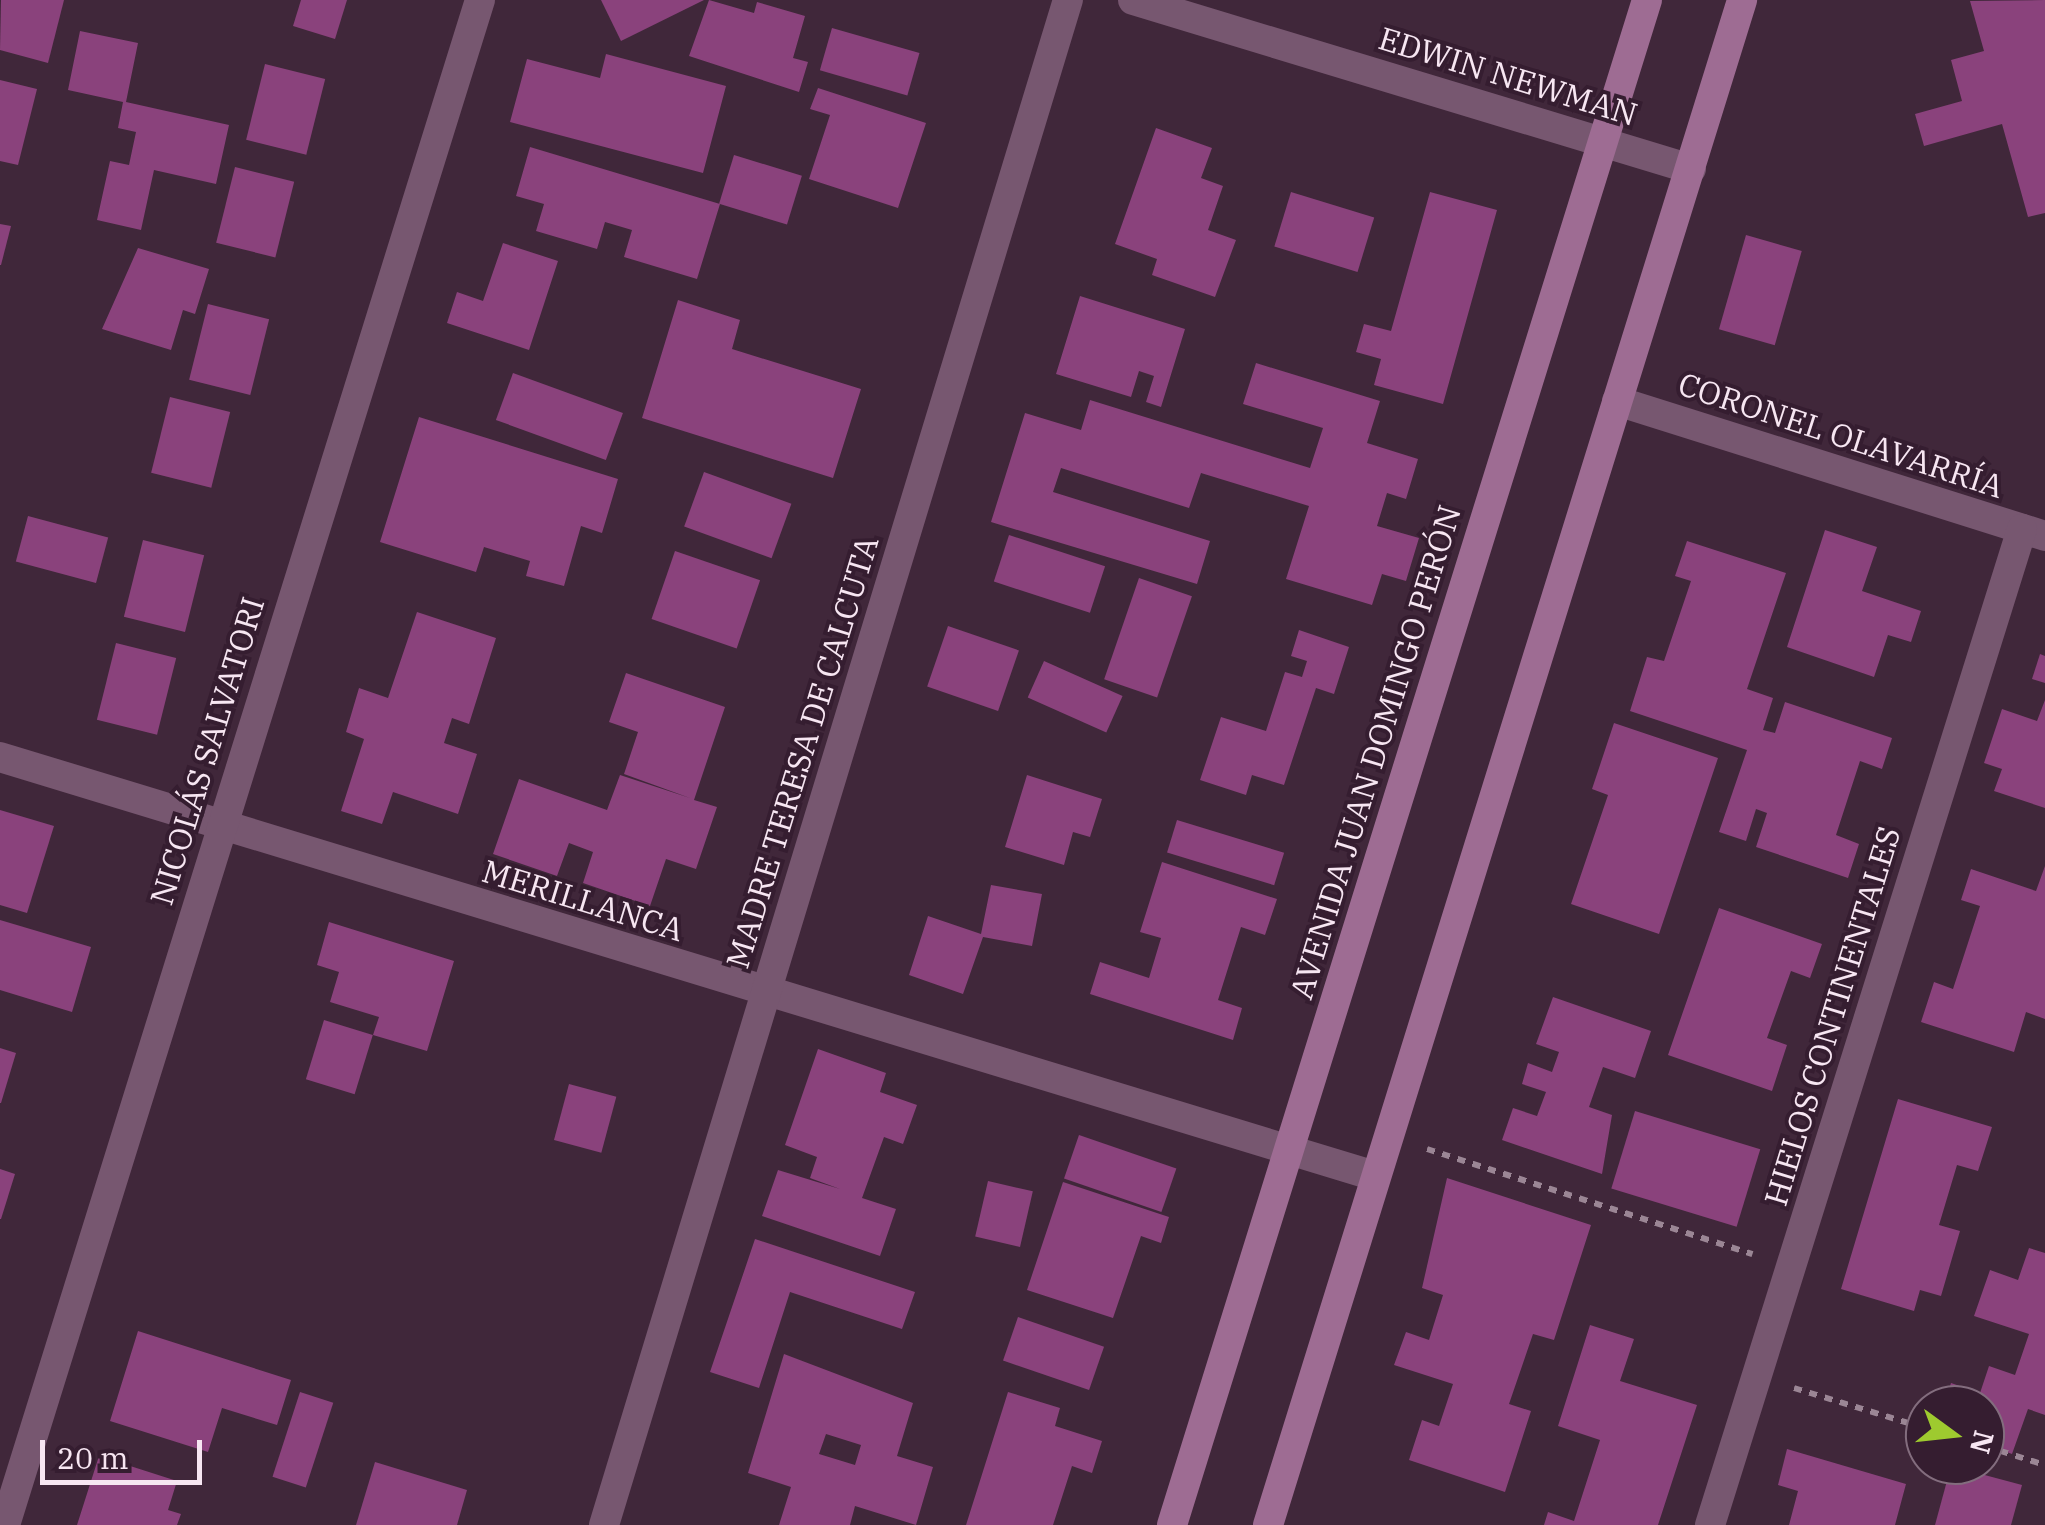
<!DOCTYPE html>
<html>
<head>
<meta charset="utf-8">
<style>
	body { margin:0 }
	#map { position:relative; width:2045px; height:1525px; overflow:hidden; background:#40273a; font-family:"IBM Plex Serif",serif }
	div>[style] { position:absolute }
	.building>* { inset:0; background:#8a427c; transform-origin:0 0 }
	.path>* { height:6px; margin-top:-3px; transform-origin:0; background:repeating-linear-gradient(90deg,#9b8695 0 8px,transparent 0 16px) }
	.street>* { height:30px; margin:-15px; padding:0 15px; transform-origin:15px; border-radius:15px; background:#775770 }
	.secondary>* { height:30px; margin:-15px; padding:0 15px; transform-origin:15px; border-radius:15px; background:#9e6c93 }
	span { translate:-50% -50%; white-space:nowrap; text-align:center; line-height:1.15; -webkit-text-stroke:8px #351d30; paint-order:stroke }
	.street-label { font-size:32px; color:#f7e6f2 }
	.north { position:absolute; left:1905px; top:1385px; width:100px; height:100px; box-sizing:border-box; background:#351d30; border:2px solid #836d7e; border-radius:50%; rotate:105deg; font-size:28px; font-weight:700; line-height:40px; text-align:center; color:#f7e6f2 }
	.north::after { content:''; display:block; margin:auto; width:35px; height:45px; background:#9eca2f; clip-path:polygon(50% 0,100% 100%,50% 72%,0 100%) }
	.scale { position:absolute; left:40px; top:1440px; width:162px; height:45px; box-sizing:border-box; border:5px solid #f7e6f2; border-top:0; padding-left:12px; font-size:30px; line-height:35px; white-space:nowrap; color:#f7e6f2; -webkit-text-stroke:8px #351d30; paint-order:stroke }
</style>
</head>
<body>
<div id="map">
	<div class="building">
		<div style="clip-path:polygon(1px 0,64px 0,48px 63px,0 50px)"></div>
		<div style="clip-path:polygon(301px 0,347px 0,335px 39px,293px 26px)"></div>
		<div style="clip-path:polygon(601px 0,704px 0,621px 41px)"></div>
		<div style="clip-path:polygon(709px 0,754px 13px,757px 2px,805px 16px,793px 58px,808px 62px,799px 92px,689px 56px)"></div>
		<div style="clip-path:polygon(2045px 0,2045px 213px,2028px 217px,2002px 124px,1924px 146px,1915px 114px,1962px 101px,1951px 60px,1984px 51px,1970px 1px)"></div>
		<div style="left:832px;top:28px;width:91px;height:44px;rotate:16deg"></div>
		<div style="clip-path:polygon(80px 31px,138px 43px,126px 102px,229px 125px,216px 184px,154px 170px,141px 230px,97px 220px,110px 161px,129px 165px,136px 132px,118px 128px,123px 102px,68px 90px)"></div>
		<div style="clip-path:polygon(606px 54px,726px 86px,703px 173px,510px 122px,527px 59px,600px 78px)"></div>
		<div style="left:265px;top:64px;width:62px;height:78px;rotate:14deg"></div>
		<div style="clip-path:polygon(0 80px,37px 89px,18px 165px,0 161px)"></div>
		<div style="clip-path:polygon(818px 88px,926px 123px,898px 208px,809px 179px,830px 115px,810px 109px)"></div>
		<div style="clip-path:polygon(1156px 128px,1212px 148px,1201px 178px,1223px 186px,1208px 230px,1236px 240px,1215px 297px,1152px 275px,1157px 259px,1115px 244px)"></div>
		<div style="clip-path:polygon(530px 147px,720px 204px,697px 279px,624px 257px,632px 230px,605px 222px,597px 249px,536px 231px,544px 204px,516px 196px)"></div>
		<div style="left:734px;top:155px;width:71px;height:51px;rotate:17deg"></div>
		<div style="left:235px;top:167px;width:61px;height:78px;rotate:14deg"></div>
		<div style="left:1291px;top:192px;width:87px;height:57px;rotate:17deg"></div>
		<div style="clip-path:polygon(1430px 192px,1497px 210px,1443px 404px,1374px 385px,1381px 359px,1356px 352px,1364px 324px,1391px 331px)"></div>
		<div style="clip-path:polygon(0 224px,11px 226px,1px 265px,0 265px)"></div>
		<div style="left:1746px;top:235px;width:58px;height:98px;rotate:16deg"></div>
		<div style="clip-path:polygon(503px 243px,558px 261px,529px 350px,447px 323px,457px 292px,483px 301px)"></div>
		<div style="clip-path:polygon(138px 248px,209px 269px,195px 314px,183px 310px,171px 350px,102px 329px)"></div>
		<div style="clip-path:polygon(1080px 296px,1185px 329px,1161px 407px,1146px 402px,1154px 376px,1139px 371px,1131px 397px,1056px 374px)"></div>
		<div style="clip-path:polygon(678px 300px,740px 320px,732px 349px,861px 389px,833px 478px,642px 418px)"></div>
		<div style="left:208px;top:304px;width:63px;height:78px;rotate:14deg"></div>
		<div style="clip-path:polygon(1256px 363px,1380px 401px,1367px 443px,1418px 459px,1406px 499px,1387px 493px,1377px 526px,1419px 538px,1406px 581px,1382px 574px,1372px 605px,1286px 579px,1309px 506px,1201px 473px,1189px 508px,1061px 468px,1053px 492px,1210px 541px,1197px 584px,991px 522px,1025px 413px,1081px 430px,1090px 400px,1310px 468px,1323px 428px,1243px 404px)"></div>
		<div style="left:513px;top:373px;width:117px;height:50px;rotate:20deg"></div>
		<div style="left:170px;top:397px;width:62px;height:78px;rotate:14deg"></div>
		<div style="clip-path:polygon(419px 417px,618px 479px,602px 533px,581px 526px,564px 586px,526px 576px,530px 561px,484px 547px,476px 572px,380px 542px)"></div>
		<div style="left:704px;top:472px;width:93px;height:58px;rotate:20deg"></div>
		<div style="left:28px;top:516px;width:83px;height:47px;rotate:15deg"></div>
		<div style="clip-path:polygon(1825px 530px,1877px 547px,1862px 591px,1921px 611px,1911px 642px,1888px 635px,1874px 677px,1787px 647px)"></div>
		<div style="left:1009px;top:535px;width:101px;height:49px;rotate:18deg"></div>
		<div style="left:143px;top:540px;width:63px;height:79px;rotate:14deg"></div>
		<div style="clip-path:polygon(1687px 541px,1786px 573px,1747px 689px,1773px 698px,1763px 730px,1775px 733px,1785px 702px,1892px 738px,1882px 769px,1860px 761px,1836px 835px,1859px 844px,1848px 878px,1756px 847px,1767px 813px,1756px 809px,1746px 841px,1719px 832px,1747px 750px,1630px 711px,1647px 657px,1664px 661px,1691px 581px,1675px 576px)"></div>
		<div style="left:675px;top:551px;width:90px;height:72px;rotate:19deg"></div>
		<div style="left:1139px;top:578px;width:56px;height:107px;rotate:19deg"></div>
		<div style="clip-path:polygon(417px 612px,496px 638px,469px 724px,452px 718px,444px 743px,477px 754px,458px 814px,393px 792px,382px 824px,341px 811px,364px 739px,346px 732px,359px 688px,388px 698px)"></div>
		<div style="left:948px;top:626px;width:75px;height:64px;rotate:19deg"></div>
		<div style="clip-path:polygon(1299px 630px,1349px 647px,1334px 694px,1316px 688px,1284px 785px,1252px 775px,1246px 795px,1200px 780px,1221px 717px,1266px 731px,1285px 672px,1302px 677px,1307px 661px,1291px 656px)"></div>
		<div style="left:116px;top:643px;width:62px;height:79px;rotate:14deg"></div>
		<div style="clip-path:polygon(2040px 654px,2045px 656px,2045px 683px,2032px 679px)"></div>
		<div style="left:1044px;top:661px;width:86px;height:40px;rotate:24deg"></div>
		<div style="clip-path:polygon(626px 673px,725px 707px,694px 800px,717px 807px,696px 869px,666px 859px,650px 906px,583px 883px,593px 852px,569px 843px,557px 876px,493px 854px,519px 779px,607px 810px,620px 775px,690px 798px,624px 774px,638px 732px,609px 722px)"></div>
		<div style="clip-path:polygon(2045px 700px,2045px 808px,1994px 791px,2002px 769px,1984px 763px,2002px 709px,2037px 721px)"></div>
		<div style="clip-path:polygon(1614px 723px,1718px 758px,1659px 934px,1571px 904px,1608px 795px,1592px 789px)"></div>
		<div style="clip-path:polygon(1027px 775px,1102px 799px,1090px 837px,1073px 832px,1064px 865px,1005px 847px)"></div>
		<div style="clip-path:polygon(0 810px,54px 826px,27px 913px,0 905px)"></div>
		<div style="left:1177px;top:820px;width:112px;height:34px;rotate:17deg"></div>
		<div style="clip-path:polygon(1162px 862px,1277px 899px,1265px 935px,1241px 927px,1218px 1000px,1242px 1008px,1233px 1040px,1090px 994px,1100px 962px,1149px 978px,1161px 938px,1140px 932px)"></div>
		<div style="clip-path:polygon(2045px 866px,2045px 1019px,2026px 1012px,2014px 1052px,1921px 1022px,1934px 982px,1953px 989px,1980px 906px,1961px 900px,1971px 869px,2036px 891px)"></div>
		<div style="clip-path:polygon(991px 885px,1042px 894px,1032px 946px,983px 937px,963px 994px,909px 975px,928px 916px,981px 934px)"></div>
		<div style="clip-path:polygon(1719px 908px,1822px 944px,1810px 978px,1791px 971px,1767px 1038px,1787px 1045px,1772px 1091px,1668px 1055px)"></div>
		<div style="clip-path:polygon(0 920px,91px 947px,72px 1012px,0 990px)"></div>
		<div style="clip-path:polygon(329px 922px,454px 961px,427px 1051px,373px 1035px,379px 1017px,330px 1002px,339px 972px,317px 965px)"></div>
		<div style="clip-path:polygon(1553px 997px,1651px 1031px,1635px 1078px,1603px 1067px,1589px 1107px,1612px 1115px,1602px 1174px,1502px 1140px,1513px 1108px,1537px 1116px,1546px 1092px,1522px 1084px,1528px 1063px,1552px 1072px,1559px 1052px,1536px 1044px)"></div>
		<div style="left:324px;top:1020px;width:51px;height:62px;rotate:17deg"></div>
		<div style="clip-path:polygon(0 1048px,16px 1053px,1px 1103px,0 1103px)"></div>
		<div style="clip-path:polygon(818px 1049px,886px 1073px,880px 1092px,917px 1105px,903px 1144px,884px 1137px,862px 1198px,896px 1209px,880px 1256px,762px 1216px,778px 1170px,840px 1189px,810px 1178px,817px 1157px,785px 1145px)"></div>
		<div style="left:569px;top:1084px;width:49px;height:58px;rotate:15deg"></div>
		<div style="clip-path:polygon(1898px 1099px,1992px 1127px,1978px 1171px,1957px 1165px,1939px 1225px,1960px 1231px,1941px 1296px,1920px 1290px,1914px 1311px,1841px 1289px)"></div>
		<div style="left:1635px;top:1111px;width:131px;height:81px;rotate:17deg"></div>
		<div style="left:1079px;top:1135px;width:103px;height:46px;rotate:19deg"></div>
		<div style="clip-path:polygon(0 1169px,15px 1174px,1px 1219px,0 1219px)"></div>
		<div style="clip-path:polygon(1447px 1178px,1591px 1225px,1554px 1340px,1533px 1334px,1509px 1404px,1531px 1411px,1505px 1492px,1409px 1460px,1422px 1420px,1439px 1426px,1453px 1384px,1394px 1365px,1406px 1332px,1429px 1340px,1443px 1295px,1422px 1288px)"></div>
		<div style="left:988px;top:1181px;width:46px;height:57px;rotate:13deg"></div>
		<div style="clip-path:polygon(1063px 1182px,1169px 1217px,1161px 1243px,1141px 1236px,1113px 1318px,1027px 1290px)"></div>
		<div style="clip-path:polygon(755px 1239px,915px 1292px,902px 1329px,790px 1292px,759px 1388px,710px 1372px)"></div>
		<div style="clip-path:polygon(2029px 1248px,2045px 1253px,2045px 1415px,2028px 1409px,2012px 1454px,1985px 1444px,1985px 1405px,1944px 1405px,1951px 1383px,1980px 1393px,1989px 1366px,2015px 1375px,2029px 1334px,1974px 1316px,1990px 1270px,2018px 1280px)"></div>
		<div style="left:1018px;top:1317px;width:91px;height:46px;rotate:19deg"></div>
		<div style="clip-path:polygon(1590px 1325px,1634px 1339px,1620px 1381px,1697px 1405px,1658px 1525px,1544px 1525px,1548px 1512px,1574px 1521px,1600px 1440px,1558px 1426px)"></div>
		<div style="clip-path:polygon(138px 1331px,291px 1380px,277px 1425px,222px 1408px,208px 1452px,110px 1421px)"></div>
		<div style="clip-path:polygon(evenodd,784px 1354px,913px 1403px,897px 1456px,933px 1467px,916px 1525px,855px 1506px,850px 1525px,779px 1525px,791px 1487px,748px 1473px,784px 1354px,826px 1434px,861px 1445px,855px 1465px,819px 1454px,826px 1434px)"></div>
		<div style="left:300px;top:1392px;width:35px;height:89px;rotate:18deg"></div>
		<div style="clip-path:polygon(1008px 1392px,1060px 1408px,1055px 1426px,1102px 1441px,1092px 1473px,1072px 1466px,1053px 1525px,966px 1525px)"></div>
		<div style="clip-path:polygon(1787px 1449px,1906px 1484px,1895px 1525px,1789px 1525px,1798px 1491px,1778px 1485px)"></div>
		<div style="clip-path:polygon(99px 1456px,177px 1481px,168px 1510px,181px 1514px,177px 1525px,77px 1525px)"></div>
		<div style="clip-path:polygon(375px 1462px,467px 1490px,457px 1525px,356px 1525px)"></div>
		<div style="clip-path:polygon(1951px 1466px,2022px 1485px,2011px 1525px,1935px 1525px)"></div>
	</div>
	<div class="path">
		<div style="left:1427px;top:1149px;width:342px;rotate:17.9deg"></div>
		<div style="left:1794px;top:1388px;width:137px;rotate:17deg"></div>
		<div style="left:1985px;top:1446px;width:63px;rotate:17.6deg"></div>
	</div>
	<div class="street">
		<div style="left:1133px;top:0;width:583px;rotate:16.85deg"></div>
		<div style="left:1617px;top:401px;width:449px;rotate:17.5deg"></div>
		<div style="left:0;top:757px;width:1437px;rotate:16.95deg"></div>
		<div style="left:5px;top:1525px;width:1597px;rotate:-72.7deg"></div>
		<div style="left:604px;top:1525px;width:1594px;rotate:-73.08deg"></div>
		<div style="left:1710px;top:1525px;width:1044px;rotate:-72.61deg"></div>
	</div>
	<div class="secondary">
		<div style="left:1172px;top:1525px;width:1597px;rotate:-72.7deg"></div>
		<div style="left:1268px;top:1525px;width:1597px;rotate:-72.73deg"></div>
	</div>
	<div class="street-label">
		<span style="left:1508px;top:76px;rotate:17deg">EDWIN NEWMAN</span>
		<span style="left:1841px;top:435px;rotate:18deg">CORONEL OLAVARRÍA</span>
		<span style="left:207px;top:751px;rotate:-73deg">NICOLÁS SALVATORI</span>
		<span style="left:802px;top:752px;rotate:-73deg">MADRE TERESA DE CALCUTA</span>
		<span style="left:1375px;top:752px;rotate:-73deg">AVENIDA JUAN DOMINGO PERÓN</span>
		<span style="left:583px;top:900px;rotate:17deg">MERILLANCA</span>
		<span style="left:1832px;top:1016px;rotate:-73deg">HIELOS CONTINENTALES</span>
	</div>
	<div class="north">N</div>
	<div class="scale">20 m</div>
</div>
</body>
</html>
